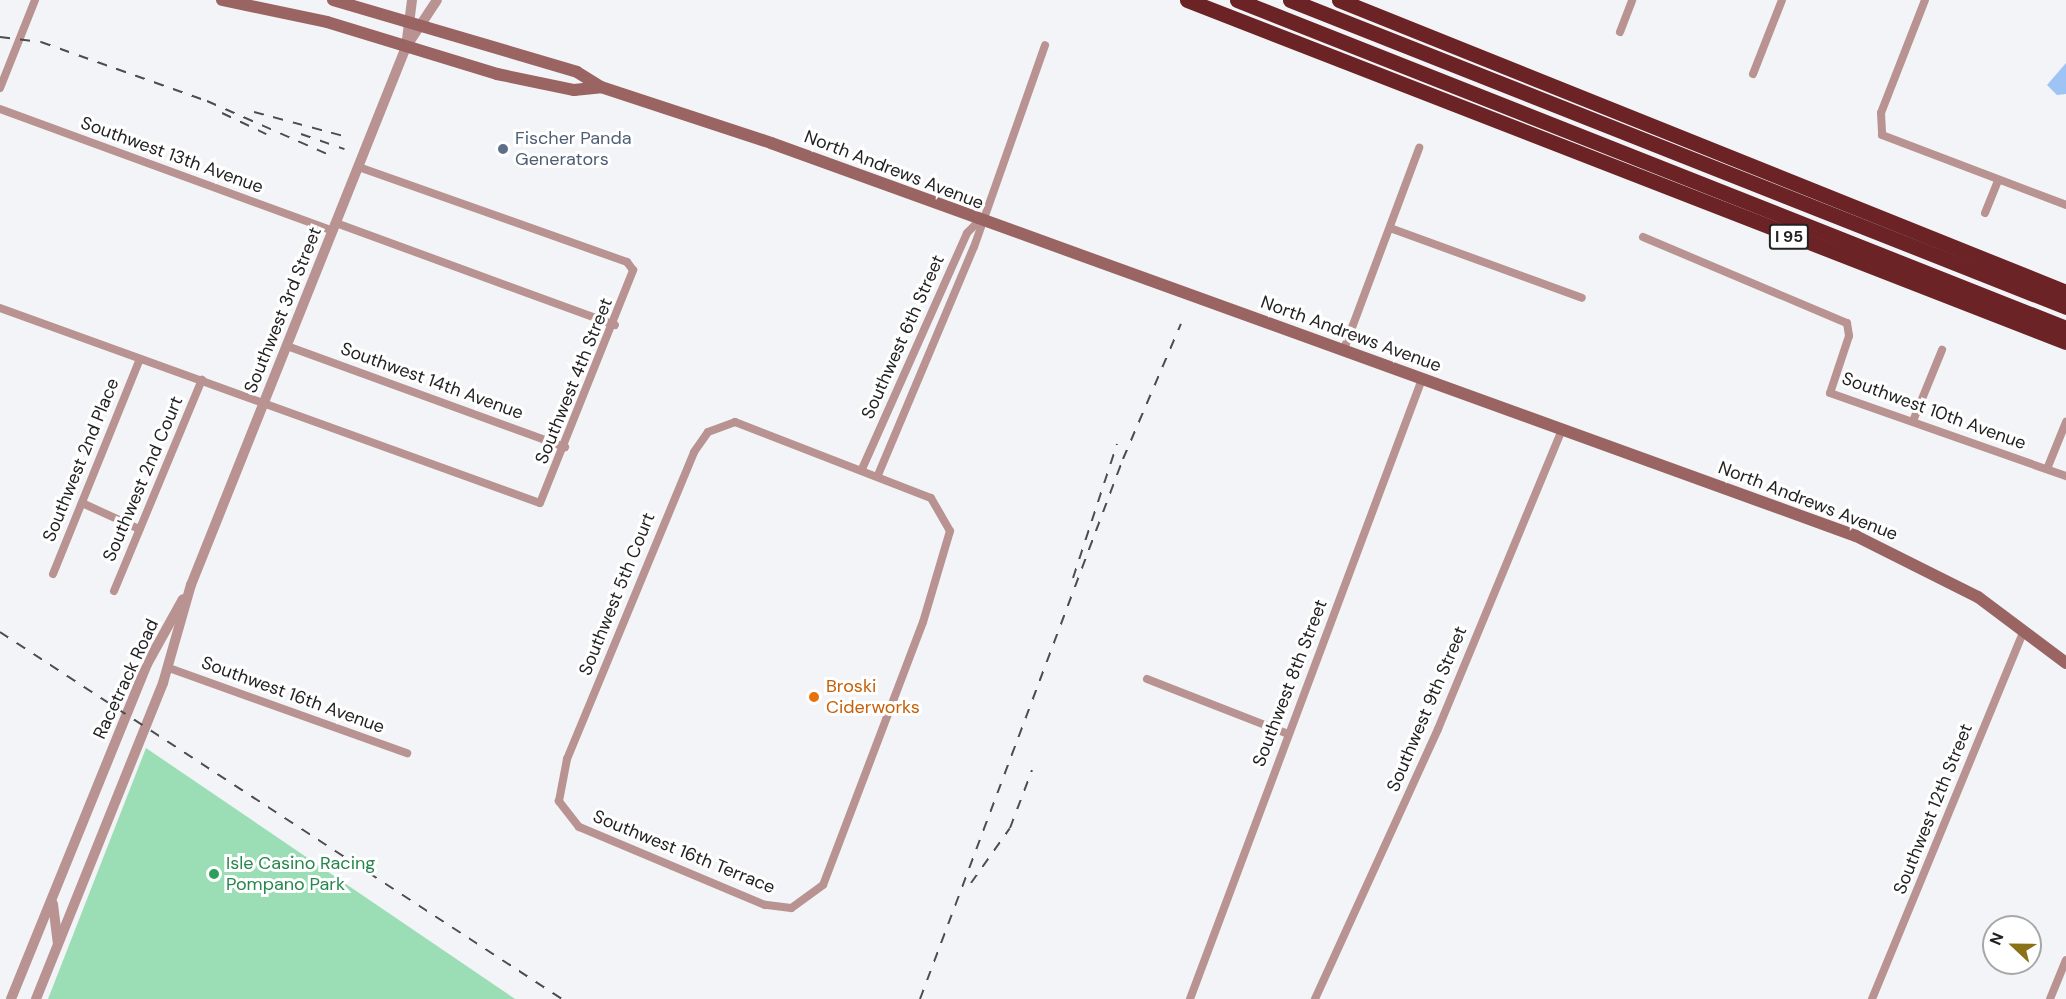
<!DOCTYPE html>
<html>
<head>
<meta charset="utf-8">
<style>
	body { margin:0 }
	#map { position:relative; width:2066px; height:999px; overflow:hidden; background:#f2f4f7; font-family:"DM Sans",sans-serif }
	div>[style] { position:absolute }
	.green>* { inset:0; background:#9bdeb5 }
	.water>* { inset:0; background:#9ec4f6 }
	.minor>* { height:8px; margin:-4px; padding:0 4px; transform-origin:4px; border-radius:4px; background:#b99391 }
	.tertiary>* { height:10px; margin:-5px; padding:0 5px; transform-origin:5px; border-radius:5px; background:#b99391 }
	.secondary>* { height:12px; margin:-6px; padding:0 6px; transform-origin:6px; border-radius:6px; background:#996462 }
	.motorway>* { height:15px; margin:-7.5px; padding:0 7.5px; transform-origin:7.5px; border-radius:7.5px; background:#6b2326 }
	.rail>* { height:2px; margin-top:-1px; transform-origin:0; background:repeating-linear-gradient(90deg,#4c4c4d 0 10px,transparent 0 20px) }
	.dots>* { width:16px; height:16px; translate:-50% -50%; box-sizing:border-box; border:3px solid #fff; border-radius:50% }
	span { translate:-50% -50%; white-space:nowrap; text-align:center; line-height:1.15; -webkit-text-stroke:6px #fff; paint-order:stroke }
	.shield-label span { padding:2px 4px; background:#fff; border:2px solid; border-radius:4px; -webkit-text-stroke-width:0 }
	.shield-label { font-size:16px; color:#222223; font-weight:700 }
	.service-label { font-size:18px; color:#4e5e75 }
	.left { translate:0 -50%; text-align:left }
	.street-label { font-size:18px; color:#222223 }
	.food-label { font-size:18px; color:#c56008 }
	.leisure-label { font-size:18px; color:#27864d }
	.north { position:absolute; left:1982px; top:915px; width:60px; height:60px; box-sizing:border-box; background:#fff; border:2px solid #a7a7a7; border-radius:50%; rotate:292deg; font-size:16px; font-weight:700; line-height:24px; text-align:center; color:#222223 }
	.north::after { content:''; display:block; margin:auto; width:21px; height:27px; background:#8a7316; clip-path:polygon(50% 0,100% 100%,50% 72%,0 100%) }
</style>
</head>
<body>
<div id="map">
	<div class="green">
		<div style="clip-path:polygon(146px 748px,515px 999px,48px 999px)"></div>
	</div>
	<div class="water">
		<div style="clip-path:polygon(2066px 63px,2066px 94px,2057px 95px,2047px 85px)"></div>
	</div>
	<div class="minor">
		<div style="left:1925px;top:0;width:121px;rotate:111.3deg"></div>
		<div style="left:1881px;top:113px;width:22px;rotate:87deg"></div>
		<div style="left:1882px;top:135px;width:197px;rotate:20.8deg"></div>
		<div style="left:1620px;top:32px;width:34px;rotate:-69deg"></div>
		<div style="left:1753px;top:74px;width:79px;rotate:-68.6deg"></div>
		<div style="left:0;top:88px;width:95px;rotate:-68.3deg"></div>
		<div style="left:0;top:109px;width:355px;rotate:20.1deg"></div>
		<div style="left:1985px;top:213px;width:35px;rotate:-68deg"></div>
		<div style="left:336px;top:223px;width:297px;rotate:20.1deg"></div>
		<div style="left:1390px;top:228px;width:204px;rotate:20deg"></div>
		<div style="left:1643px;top:237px;width:221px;rotate:22.9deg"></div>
		<div style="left:1847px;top:323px;width:13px;rotate:81deg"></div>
		<div style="left:1849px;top:336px;width:60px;rotate:108.4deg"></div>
		<div style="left:1830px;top:393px;width:250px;rotate:19.4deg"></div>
		<div style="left:0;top:308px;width:574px;rotate:19.86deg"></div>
		<div style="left:540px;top:503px;width:251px;rotate:-68.2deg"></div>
		<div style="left:633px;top:270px;width:10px;rotate:-127deg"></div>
		<div style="left:627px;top:262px;width:284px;rotate:-160.5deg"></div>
		<div style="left:287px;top:346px;width:296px;rotate:20deg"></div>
		<div style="left:1344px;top:349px;width:215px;rotate:-69.5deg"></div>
		<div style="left:1913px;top:421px;width:77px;rotate:-67.8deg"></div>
		<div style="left:735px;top:422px;width:210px;rotate:21.2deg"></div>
		<div style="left:931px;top:498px;width:38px;rotate:60deg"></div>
		<div style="left:950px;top:531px;width:95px;rotate:106.5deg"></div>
		<div style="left:923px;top:622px;width:281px;rotate:110.8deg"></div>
		<div style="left:823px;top:885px;width:39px;rotate:144deg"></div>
		<div style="left:791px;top:908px;width:26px;rotate:-173deg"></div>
		<div style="left:765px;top:905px;width:202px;rotate:-157.2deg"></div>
		<div style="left:579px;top:827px;width:33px;rotate:-128deg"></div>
		<div style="left:559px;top:801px;width:43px;rotate:-79.2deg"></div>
		<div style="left:567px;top:759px;width:332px;rotate:-67.5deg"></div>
		<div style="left:694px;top:452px;width:24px;rotate:-55deg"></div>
		<div style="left:708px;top:432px;width:29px;rotate:-20deg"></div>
		<div style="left:862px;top:469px;width:258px;rotate:-66deg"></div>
		<div style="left:967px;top:233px;width:16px;rotate:-45deg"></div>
		<div style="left:2047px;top:469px;width:51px;rotate:-68deg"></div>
		<div style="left:878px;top:475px;width:247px;rotate:-67.2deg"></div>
		<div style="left:974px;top:247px;width:214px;rotate:-70.6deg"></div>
		<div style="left:82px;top:503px;width:63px;rotate:24.5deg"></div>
		<div style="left:53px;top:574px;width:232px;rotate:-68deg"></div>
		<div style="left:114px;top:591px;width:229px;rotate:-67.4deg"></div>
		<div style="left:169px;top:668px;width:253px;rotate:19.7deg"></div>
		<div style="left:1147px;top:679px;width:151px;rotate:21.3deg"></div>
		<div style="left:1190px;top:999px;width:662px;rotate:-69.48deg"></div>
		<div style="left:1315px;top:999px;width:297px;rotate:-65.5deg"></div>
		<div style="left:1438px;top:729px;width:324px;rotate:-67.5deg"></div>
		<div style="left:1872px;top:999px;width:399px;rotate:-67.6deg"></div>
		<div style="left:2050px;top:999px;width:42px;rotate:-67.7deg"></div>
	</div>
	<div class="tertiary">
		<div style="left:406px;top:47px;width:47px;rotate:-82.7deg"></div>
		<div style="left:53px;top:904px;width:39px;rotate:83deg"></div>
		<div style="left:11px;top:999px;width:362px;rotate:-67.9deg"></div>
		<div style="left:147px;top:664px;width:74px;rotate:-61deg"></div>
		<div style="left:36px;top:999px;width:341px;rotate:-68.1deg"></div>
		<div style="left:163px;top:683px;width:102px;rotate:-74.1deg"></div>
		<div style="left:191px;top:585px;width:579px;rotate:-68.22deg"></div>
		<div style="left:406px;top:47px;width:56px;rotate:-56.6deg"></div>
	</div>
	<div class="secondary">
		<div style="left:222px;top:0;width:107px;rotate:11.8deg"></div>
		<div style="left:327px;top:22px;width:178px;rotate:17deg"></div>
		<div style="left:497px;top:74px;width:79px;rotate:11.7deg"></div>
		<div style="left:574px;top:90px;width:27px;rotate:-6deg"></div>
		<div style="left:333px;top:0;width:254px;rotate:16.4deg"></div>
		<div style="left:577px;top:72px;width:28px;rotate:32deg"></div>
		<div style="left:601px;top:87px;width:179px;rotate:18.2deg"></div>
		<div style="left:771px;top:143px;width:1154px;rotate:19.91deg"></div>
		<div style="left:1856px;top:536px;width:136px;rotate:26.6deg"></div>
		<div style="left:1978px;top:597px;width:110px;rotate:36.9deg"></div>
	</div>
	<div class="motorway">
		<div style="left:1187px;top:0;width:943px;rotate:21.26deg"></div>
		<div style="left:1237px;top:0;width:892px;rotate:21.59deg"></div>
		<div style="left:1290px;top:0;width:835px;rotate:21.58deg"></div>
		<div style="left:1339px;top:0;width:783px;rotate:21.88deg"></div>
	</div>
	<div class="rail">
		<div style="left:0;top:37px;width:41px;rotate:7deg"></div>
		<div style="left:41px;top:42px;width:176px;rotate:19.6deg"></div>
		<div style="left:207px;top:101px;width:139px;rotate:23.8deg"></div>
		<div style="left:254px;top:112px;width:96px;rotate:15deg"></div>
		<div style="left:222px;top:113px;width:49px;rotate:25.5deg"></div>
		<div style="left:301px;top:134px;width:46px;rotate:19.2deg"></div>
		<div style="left:1073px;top:578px;width:141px;rotate:-71.8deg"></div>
		<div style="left:0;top:632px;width:671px;rotate:33.15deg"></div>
		<div style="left:971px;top:883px;width:67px;rotate:-54.7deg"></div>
		<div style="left:1010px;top:828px;width:62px;rotate:-69.2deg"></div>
		<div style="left:920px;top:999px;width:577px;rotate:-69.4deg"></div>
		<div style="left:1123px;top:459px;width:147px;rotate:-66.8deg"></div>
	</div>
	<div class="dots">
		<div style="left:503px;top:149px;background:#5c6f8a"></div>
		<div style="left:814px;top:697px;background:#e8710a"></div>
		<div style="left:214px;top:874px;background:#2e9e5b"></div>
	</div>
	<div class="shield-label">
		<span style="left:1789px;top:237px">I 95</span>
	</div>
	<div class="service-label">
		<span class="left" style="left:515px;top:149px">Fischer Panda<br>Generators</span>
	</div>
	<div class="street-label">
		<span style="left:172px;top:155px;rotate:20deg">Southwest 13th Avenue</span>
		<span style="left:894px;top:170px;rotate:21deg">North Andrews Avenue</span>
		<span style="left:283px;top:310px;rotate:-68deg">Southwest 3rd Street</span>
		<span style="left:1351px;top:334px;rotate:20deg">North Andrews Avenue</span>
		<span style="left:903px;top:337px;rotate:-66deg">Southwest 6th Street</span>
		<span style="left:432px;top:381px;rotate:20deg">Southwest 14th Avenue</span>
		<span style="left:574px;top:381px;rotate:-68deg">Southwest 4th Street</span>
		<span style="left:1934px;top:411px;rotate:20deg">Southwest 10th Avenue</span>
		<span style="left:81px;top:460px;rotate:-68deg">Southwest 2nd Place</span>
		<span style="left:143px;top:479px;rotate:-67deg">Southwest 2nd Court</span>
		<span style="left:1808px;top:501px;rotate:21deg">North Andrews Avenue</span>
		<span style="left:617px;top:594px;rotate:-68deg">Southwest 5th Court</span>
		<span style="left:126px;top:679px;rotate:-65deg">Racetrack Road</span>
		<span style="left:1290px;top:683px;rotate:-69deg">Southwest 8th Street</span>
		<span style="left:293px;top:695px;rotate:20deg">Southwest 16th Avenue</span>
		<span style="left:1427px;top:709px;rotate:-67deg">Southwest 9th Street</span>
		<span style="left:1933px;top:809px;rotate:-68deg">Southwest 12th Street</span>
		<span style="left:684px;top:852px;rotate:22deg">Southwest 16th Terrace</span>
	</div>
	<div class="food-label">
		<span class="left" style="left:826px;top:697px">Broski<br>Ciderworks</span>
	</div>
	<div class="leisure-label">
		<span class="left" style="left:226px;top:874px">Isle Casino Racing<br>Pompano Park</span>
	</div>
	<div class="north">N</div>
</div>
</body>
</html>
